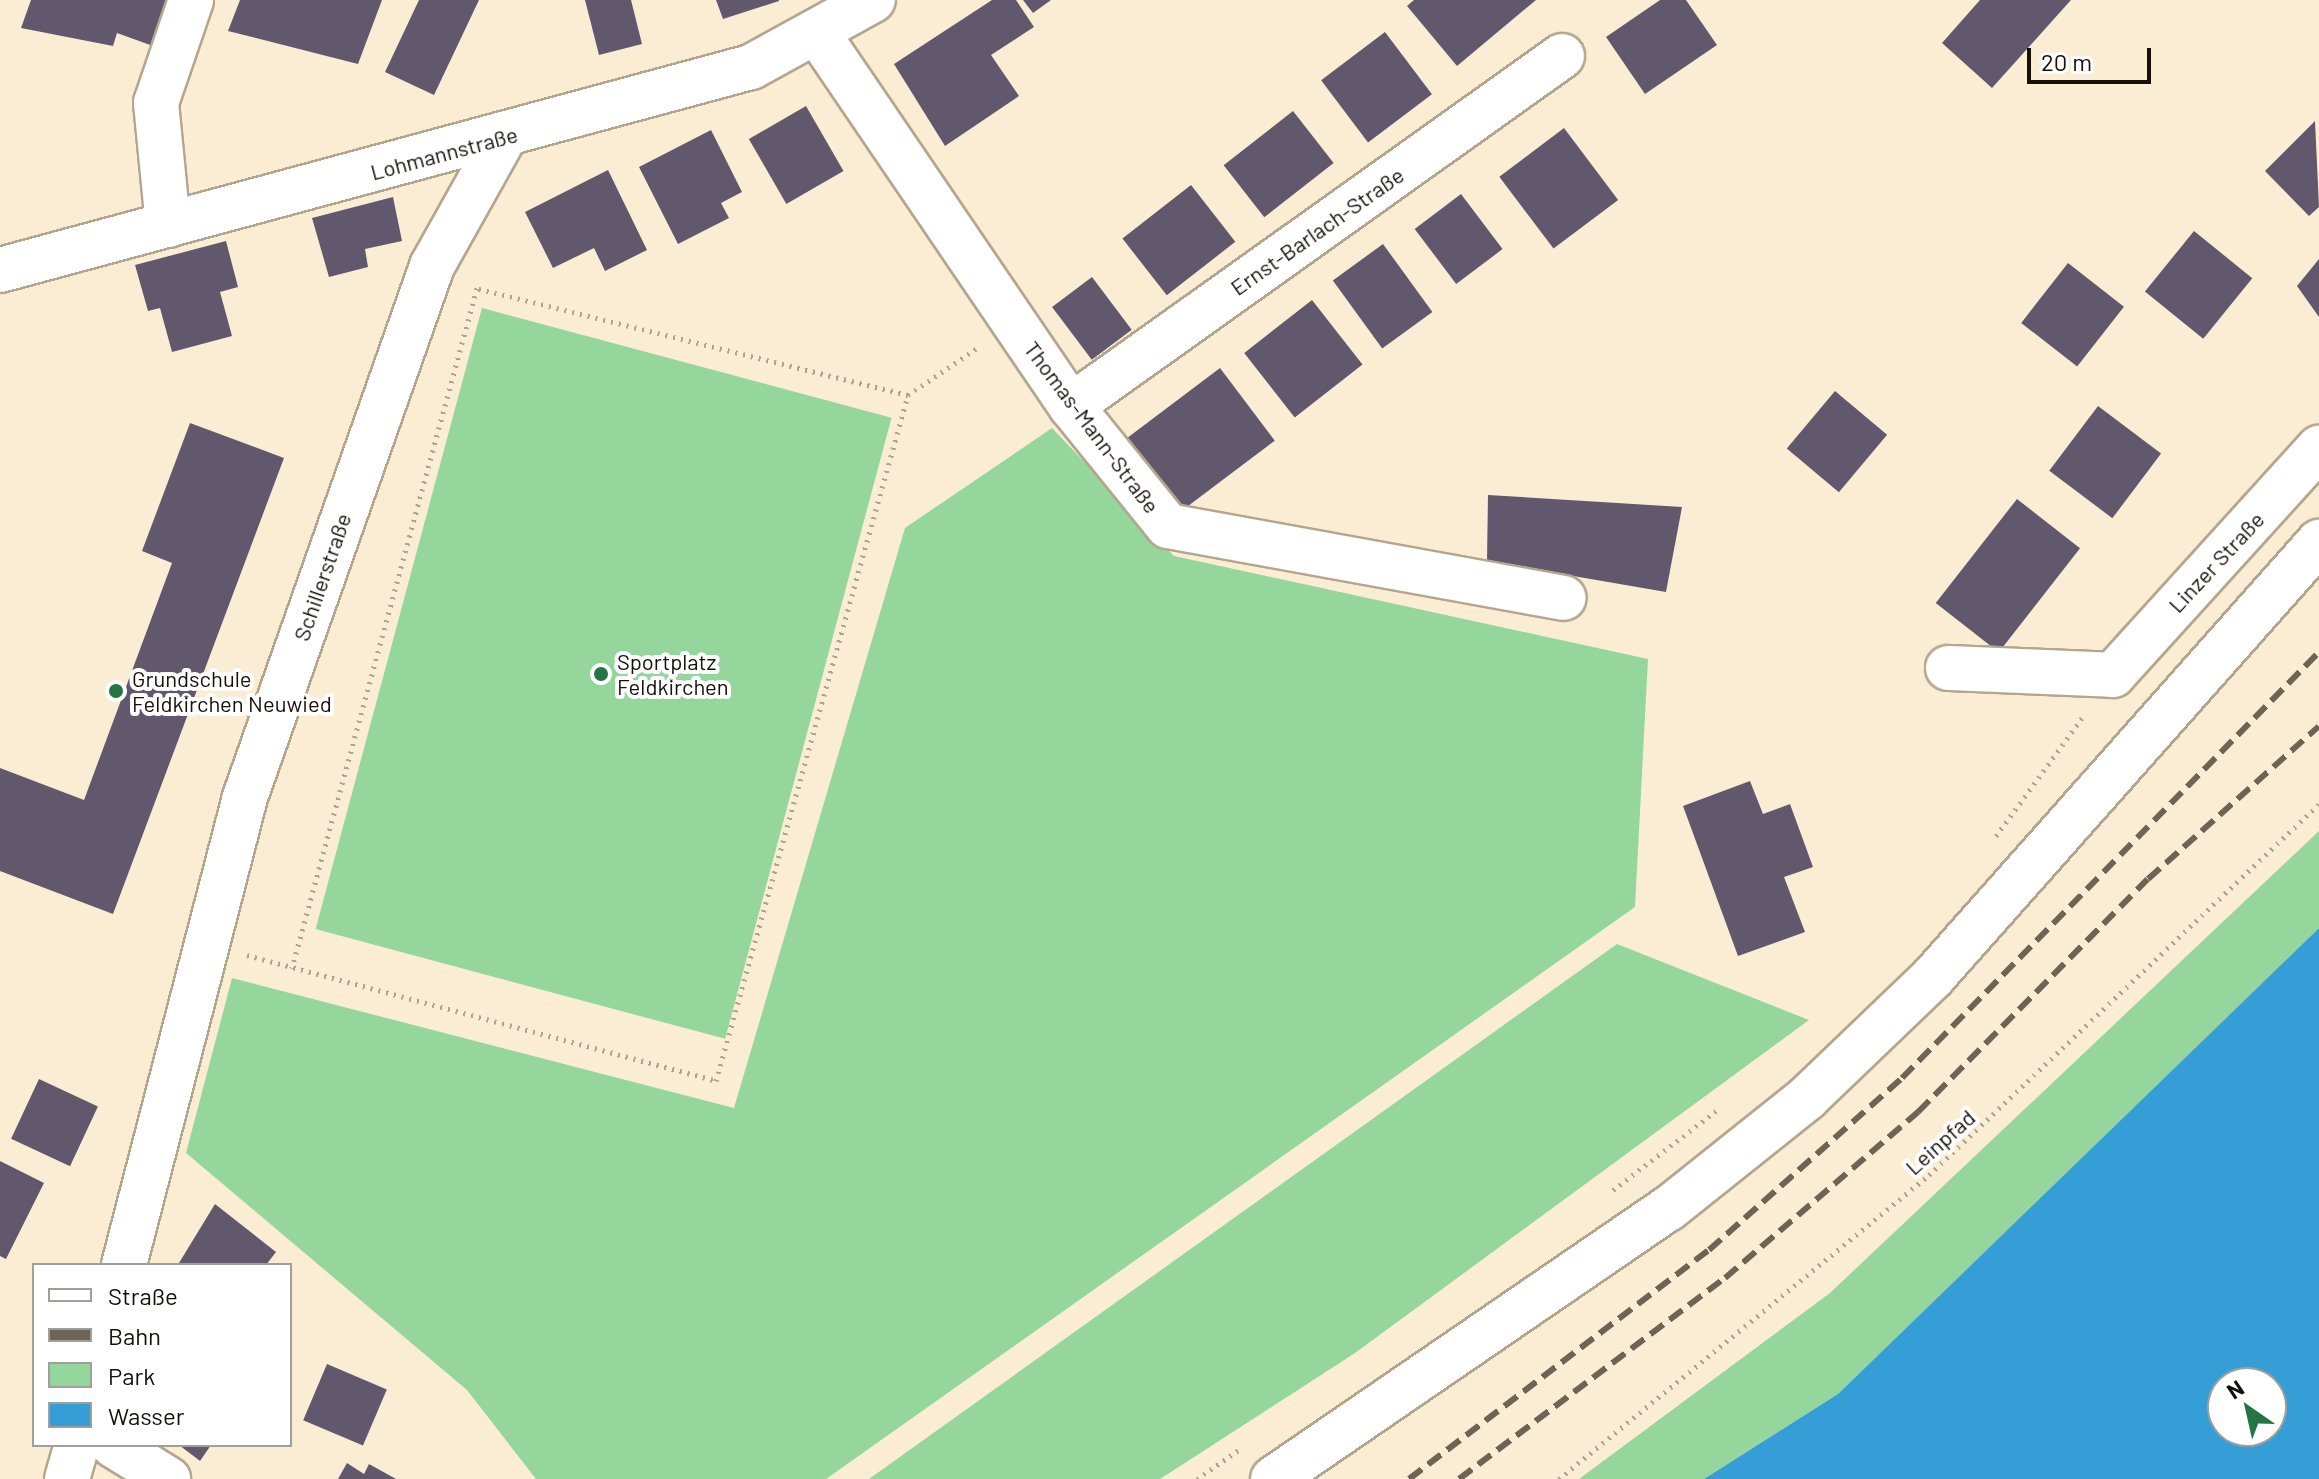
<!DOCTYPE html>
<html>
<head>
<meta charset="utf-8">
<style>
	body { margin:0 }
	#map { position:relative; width:2319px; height:1479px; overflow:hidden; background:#fbedd4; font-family:Barlow,sans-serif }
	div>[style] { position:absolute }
	.green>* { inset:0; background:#94d69c; transform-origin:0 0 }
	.water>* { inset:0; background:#359ed6 }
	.building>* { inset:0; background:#62586e; transform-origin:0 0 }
	.path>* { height:5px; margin-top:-2.5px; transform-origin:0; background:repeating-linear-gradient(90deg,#aea390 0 2px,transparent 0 8px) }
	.roads { filter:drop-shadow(2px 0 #b4a68e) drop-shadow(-2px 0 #b4a68e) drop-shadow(0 2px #b4a68e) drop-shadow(0 -2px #b4a68e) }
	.street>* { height:44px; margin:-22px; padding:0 22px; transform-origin:22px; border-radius:22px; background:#fff }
	.primary>* { height:44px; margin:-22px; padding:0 22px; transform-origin:22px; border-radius:22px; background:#fff }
	.rail>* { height:6px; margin-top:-3px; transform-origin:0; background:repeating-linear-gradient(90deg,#6d6456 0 16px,transparent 0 24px) }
	.dots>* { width:22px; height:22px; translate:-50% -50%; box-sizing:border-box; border:4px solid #fff; border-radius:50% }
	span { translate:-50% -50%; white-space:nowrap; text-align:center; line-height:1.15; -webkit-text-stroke:8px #fff; paint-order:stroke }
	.street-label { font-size:22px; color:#151008 }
	.poi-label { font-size:22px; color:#151008 }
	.left { translate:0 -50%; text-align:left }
	.legend { position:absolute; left:32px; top:1263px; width:260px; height:184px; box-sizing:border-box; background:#fff; border:2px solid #a19f9c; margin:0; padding:10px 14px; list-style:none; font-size:24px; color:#151008 }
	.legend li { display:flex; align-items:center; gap:16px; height:40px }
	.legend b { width:40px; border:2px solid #a19f9c }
	.north { position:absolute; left:2207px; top:1367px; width:80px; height:80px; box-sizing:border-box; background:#fff; border:2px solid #a19f9c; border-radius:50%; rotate:326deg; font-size:22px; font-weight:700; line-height:32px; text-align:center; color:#151008 }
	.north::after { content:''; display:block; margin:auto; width:28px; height:36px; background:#257444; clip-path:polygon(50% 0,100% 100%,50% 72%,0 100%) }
	.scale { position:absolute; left:2027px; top:48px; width:124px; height:36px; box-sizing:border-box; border:4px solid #151008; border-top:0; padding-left:10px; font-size:24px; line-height:28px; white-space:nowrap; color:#151008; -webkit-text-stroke:6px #fff; paint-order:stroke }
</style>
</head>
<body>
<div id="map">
	<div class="green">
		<div style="left:482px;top:308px;width:424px;height:643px;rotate:15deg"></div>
		<div style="clip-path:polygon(1052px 428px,1174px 556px,1648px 659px,1635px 907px,826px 1479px,536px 1479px,467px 1390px,186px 1153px,232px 978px,734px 1108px,905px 528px)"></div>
		<div style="clip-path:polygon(2319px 831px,2319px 928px,1838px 1394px,1704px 1479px,1579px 1479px,1830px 1293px)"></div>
		<div style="clip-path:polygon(1617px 944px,1809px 1020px,1355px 1353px,1160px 1479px,869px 1479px)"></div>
	</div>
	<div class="water">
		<div style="clip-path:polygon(evenodd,2319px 928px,2319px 1479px,1704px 1479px,1838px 1394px,2319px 928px,2223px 1383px,2271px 1383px,2271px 1431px,2223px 1431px,2223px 1383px)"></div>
	</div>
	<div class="building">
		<div style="clip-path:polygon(31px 0,169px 0,153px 46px,117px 33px,113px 46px,21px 28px)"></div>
		<div style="clip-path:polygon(240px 0,382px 0,358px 64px,228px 31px)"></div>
		<div style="clip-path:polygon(419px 0,479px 0,434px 95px,385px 72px)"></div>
		<div style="clip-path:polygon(585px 0,631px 0,642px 44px,599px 55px)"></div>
		<div style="clip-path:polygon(716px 0,779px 0,779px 1px,723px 19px)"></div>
		<div style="clip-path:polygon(992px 0,1016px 0,1034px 27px,991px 55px,1019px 96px,945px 146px,894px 64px)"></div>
		<div style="clip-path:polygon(1023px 0,1051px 0,1033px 13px)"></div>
		<div style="clip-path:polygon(1414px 0,1536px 0,1457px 66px,1407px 6px)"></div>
		<div style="clip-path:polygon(1660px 0,1686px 0,1717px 45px,1645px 94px,1606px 37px)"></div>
		<div style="clip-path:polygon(1980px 0,2071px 0,1992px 88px,1942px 43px)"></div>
		<div style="left:1385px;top:32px;width:78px;height:80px;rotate:53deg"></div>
		<div style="left:806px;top:106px;width:75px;height:66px;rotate:60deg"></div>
		<div style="left:1293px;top:111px;width:66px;height:88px;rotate:52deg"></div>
		<div style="clip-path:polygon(2315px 121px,2319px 207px,2309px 216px,2265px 171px)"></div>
		<div style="left:1564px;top:128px;width:90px;height:81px;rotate:53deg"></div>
		<div style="clip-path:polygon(711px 130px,742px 192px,721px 203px,729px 218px,678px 244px,639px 167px)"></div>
		<div style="clip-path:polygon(608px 170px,647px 250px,605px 271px,594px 248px,553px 268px,525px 212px)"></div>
		<div style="left:1191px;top:185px;width:72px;height:87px;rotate:52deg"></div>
		<div style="left:1461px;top:194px;width:69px;height:58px;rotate:53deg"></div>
		<div style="clip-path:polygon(393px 197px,402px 241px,365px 249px,368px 267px,329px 277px,312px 218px)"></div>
		<div style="left:2194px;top:231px;width:75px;height:78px;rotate:39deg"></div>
		<div style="clip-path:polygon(226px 241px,238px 287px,220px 292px,232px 336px,172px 352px,160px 308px,148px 311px,135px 265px)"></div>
		<div style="left:1383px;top:244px;width:84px;height:62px;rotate:54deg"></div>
		<div style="clip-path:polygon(2319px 259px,2319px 317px,2297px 286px)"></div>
		<div style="left:2068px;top:263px;width:71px;height:76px;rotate:38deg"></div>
		<div style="left:1092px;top:277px;width:66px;height:50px;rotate:53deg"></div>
		<div style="left:1312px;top:300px;width:82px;height:86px;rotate:52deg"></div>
		<div style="left:1220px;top:368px;width:91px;height:120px;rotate:53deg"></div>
		<div style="left:1835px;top:391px;width:68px;height:75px;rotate:40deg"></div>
		<div style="left:2098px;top:406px;width:79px;height:81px;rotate:37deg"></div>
		<div style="clip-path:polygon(190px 423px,284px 458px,113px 914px,0 871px,0 768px,84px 800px,172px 563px,142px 551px)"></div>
		<div style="clip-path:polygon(1488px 495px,1682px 507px,1666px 592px,1487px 561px)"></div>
		<div style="left:2017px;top:499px;width:80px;height:132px;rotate:38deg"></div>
		<div style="clip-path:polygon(1750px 781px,1763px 814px,1790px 804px,1813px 867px,1784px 877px,1805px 932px,1738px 956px,1683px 806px)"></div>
		<div style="left:39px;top:1079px;width:65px;height:66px;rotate:25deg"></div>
		<div style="clip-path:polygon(0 1161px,44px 1183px,6px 1259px,0 1256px)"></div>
		<div style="clip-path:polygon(215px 1204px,276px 1252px,266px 1265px,179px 1263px)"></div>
		<div style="left:327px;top:1364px;width:65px;height:61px;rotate:23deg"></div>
		<div style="clip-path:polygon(179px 1445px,211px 1445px,200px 1461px)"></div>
		<div style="clip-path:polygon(347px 1463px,364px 1474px,369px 1464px,396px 1479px,338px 1479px)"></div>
	</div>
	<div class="path">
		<div style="left:908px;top:395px;width:87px;rotate:-34.2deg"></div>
		<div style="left:1996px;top:836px;width:146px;rotate:-53.9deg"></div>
		<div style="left:247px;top:955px;width:486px;rotate:15deg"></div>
		<div style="left:716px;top:1081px;width:712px;rotate:-74.36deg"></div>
		<div style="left:908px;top:395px;width:444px;rotate:-166.1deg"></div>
		<div style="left:477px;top:288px;width:705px;rotate:105.22deg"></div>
		<div style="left:1613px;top:1190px;width:130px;rotate:-37.5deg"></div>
		<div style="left:1197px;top:1479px;width:52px;rotate:-34.9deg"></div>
		<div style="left:1559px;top:1479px;width:479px;rotate:-39.4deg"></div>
		<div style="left:1929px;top:1175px;width:538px;rotate:-43.57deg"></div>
	</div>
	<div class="roads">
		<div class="street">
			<div style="left:818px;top:34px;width:450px;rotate:55.8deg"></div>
			<div style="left:1071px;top:406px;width:154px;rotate:51.1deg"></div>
			<div style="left:1168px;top:526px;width:402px;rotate:10.3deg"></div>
			<div style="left:168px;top:225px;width:123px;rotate:-95.6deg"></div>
			<div style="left:156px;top:103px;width:109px;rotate:-71.2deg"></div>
			<div style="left:0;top:270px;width:778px;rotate:-15.13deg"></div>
			<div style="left:751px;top:67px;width:139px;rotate:-28.8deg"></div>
			<div style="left:1071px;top:406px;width:603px;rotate:-35.48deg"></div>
			<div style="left:1948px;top:668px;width:165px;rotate:2.4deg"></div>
			<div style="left:2113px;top:675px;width:307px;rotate:-47.8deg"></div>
			<div style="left:124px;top:1265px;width:480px;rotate:-75.5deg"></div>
			<div style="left:244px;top:800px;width:566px;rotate:-70.6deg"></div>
			<div style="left:432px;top:266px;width:145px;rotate:-60.8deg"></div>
			<div style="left:113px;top:1445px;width:65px;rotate:31.7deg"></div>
			<div style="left:67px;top:1479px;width:35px;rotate:-74deg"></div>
		</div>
		<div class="primary">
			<div style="left:1273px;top:1479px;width:478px;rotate:-34.4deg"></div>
			<div style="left:1668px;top:1209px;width:178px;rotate:-38.6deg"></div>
			<div style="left:1807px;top:1098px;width:175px;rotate:-43.8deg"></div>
			<div style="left:1933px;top:977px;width:582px;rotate:-48.42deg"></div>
		</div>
	</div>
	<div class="rail">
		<div style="left:1409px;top:1479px;width:377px;rotate:-37.4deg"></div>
		<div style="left:1709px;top:1250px;width:259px;rotate:-41.7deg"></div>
		<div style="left:1902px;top:1078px;width:596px;rotate:-45.61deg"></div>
		<div style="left:1459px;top:1479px;width:333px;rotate:-37.1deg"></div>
		<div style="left:1725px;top:1278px;width:255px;rotate:-40.7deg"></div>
		<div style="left:1918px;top:1112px;width:327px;rotate:-45.4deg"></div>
		<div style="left:2148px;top:879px;width:229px;rotate:-41.8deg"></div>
	</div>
	<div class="dots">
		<div style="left:601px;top:674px;background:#257444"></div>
		<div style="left:116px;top:691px;background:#257444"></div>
	</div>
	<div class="street-label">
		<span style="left:444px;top:153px;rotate:-15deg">Lohmannstraße</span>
		<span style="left:1317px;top:231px;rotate:-35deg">Ernst-Barlach-Straße</span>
		<span style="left:1092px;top:427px;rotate:53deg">Thomas-Mann-Straße</span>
		<span style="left:2216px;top:562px;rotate:-47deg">Linzer Straße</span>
		<span style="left:322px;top:577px;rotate:-71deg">Schillerstraße</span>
		<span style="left:1940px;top:1142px;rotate:-42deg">Leinpfad</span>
	</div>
	<div class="poi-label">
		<span class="left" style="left:617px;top:674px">Sportplatz<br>Feldkirchen</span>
		<span class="left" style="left:132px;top:691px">Grundschule<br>Feldkirchen Neuwied</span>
	</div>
	<ul class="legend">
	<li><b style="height:10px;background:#fff"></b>Straße</li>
	<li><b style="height:10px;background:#6d6456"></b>Bahn</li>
	<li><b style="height:22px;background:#94d69c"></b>Park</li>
	<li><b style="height:22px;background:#359ed6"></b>Wasser</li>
	</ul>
	<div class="north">N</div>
	<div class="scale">20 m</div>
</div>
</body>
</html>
